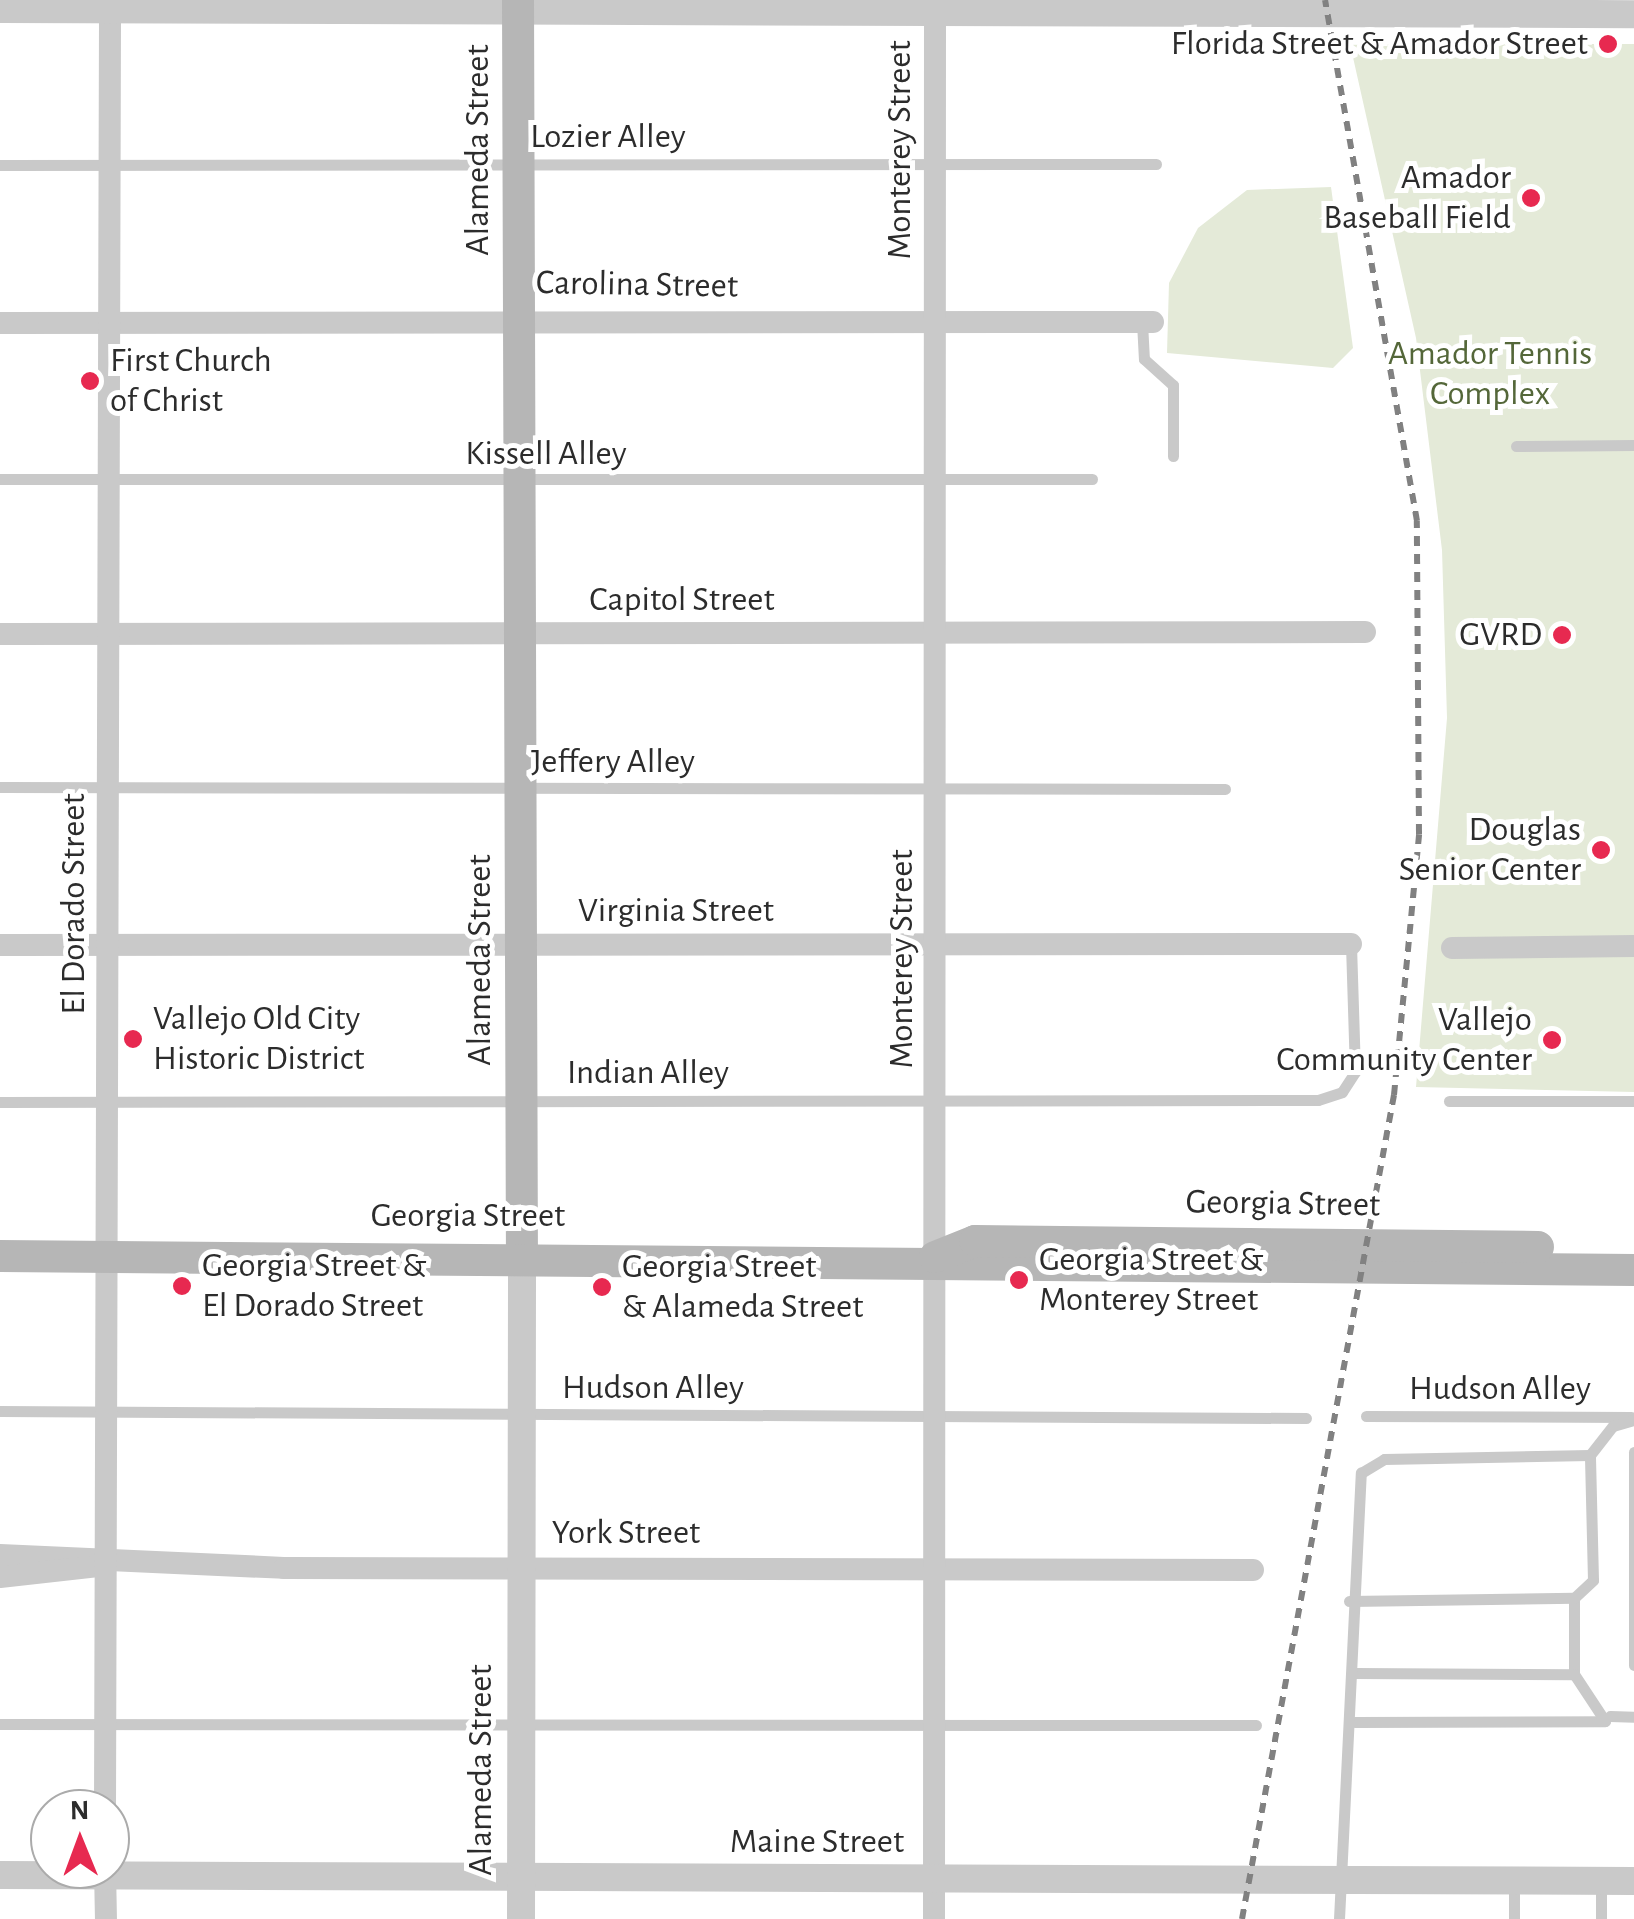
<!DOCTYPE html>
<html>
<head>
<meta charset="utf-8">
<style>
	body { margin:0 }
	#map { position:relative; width:1634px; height:1919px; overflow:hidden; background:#fff; font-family:"Alegreya Sans",sans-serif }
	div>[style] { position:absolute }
	.green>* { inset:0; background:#e4ead8 }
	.service>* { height:11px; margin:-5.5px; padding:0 5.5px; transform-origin:5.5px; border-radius:5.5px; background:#c9c9c9 }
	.minor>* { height:22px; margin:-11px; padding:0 11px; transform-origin:11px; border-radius:11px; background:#c9c9c9 }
	.tertiary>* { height:28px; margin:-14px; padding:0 14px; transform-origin:14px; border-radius:14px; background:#c9c9c9 }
	.secondary>* { height:32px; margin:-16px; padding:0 16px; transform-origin:16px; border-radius:16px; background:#b6b6b6 }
	.rail>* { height:6px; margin-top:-3px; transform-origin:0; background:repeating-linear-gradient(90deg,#818181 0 10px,transparent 0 18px) }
	.dots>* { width:28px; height:28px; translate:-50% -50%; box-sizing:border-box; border:5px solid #fff; border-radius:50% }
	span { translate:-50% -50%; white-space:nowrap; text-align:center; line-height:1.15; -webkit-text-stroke:10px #fff; paint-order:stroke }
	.poi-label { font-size:35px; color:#2c2c2c }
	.right { translate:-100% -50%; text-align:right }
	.left { translate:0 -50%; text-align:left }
	.street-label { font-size:35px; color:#2c2c2c }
	.park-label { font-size:35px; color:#546739 }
	.north { position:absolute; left:30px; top:1789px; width:100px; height:100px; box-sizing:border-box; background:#fff; border:2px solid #ababab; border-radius:50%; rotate:359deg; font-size:28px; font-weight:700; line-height:40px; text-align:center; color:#2c2c2c }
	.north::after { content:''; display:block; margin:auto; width:35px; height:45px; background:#e72950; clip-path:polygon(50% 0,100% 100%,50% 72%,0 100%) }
</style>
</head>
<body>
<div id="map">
	<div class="green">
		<div style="clip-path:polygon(1350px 44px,1634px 44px,1634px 1092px,1416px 1087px,1447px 718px,1442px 550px,1416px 338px)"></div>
		<div style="clip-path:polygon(1331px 187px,1353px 348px,1333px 368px,1167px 353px,1169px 283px,1198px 228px,1247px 190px)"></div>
	</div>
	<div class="service">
		<div style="left:0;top:165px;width:1156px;rotate:-0.05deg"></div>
		<div style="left:1142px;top:322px;width:37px;rotate:87deg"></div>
		<div style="left:1144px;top:359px;width:39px;rotate:42deg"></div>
		<div style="left:1173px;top:385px;width:71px;rotate:90deg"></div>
		<div style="left:1516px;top:446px;width:118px;rotate:-0.5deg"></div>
		<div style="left:0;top:479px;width:1092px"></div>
		<div style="left:0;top:787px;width:1225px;rotate:0.09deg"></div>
		<div style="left:1449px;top:1101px;width:185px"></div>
		<div style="left:0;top:1102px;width:1318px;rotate:-0.09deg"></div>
		<div style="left:1318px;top:1100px;width:25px;rotate:-18deg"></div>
		<div style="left:1342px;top:1092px;width:24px;rotate:-57deg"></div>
		<div style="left:1355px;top:1072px;width:128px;rotate:-91.8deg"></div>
		<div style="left:0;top:1411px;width:1306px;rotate:0.31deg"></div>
		<div style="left:1366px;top:1416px;width:265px;rotate:0.2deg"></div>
		<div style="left:1634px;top:1452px;width:213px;rotate:90deg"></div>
		<div style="left:1349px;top:1601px;width:225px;rotate:-0.8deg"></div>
		<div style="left:1355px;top:1673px;width:219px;rotate:0.3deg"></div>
		<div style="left:1574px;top:1674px;width:76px;rotate:-90deg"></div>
		<div style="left:1574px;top:1598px;width:26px;rotate:-43deg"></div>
		<div style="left:1593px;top:1580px;width:125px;rotate:-91.4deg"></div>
		<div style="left:1590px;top:1455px;width:37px;rotate:-52deg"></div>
		<div style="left:1613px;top:1426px;width:22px;rotate:-16deg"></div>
		<div style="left:1610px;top:1716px;width:24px;rotate:2deg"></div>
		<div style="left:1355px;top:1722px;width:250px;rotate:-0.2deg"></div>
		<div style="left:1605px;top:1721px;width:56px;rotate:-123.4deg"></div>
		<div style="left:0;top:1724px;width:1256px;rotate:0.05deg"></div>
		<div style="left:1601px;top:1881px;width:38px;rotate:90deg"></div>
		<div style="left:1339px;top:1919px;width:447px;rotate:-87.2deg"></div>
		<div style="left:1361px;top:1473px;width:27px;rotate:-31deg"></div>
		<div style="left:1384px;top:1459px;width:206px;rotate:-1.1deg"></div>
		<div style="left:1514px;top:1919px;width:37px;rotate:-90deg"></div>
	</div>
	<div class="minor">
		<div style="left:0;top:323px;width:1153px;rotate:-0.05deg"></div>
		<div style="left:0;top:634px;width:1365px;rotate:-0.08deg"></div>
		<div style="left:0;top:945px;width:1351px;rotate:-0.04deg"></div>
		<div style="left:1452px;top:948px;width:182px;rotate:-0.6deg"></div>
		<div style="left:0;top:1555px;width:284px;rotate:2.6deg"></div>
		<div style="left:284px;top:1568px;width:969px;rotate:0.12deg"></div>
		<div style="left:0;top:1577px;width:101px;rotate:-6.3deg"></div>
		<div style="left:105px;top:1809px;width:1809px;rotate:-89.84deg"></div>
		<div style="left:105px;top:1869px;width:50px;rotate:88.9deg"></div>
		<div style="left:934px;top:1919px;width:1919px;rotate:-89.97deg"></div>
	</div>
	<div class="tertiary">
		<div style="left:0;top:9px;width:1634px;rotate:0.18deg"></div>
		<div style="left:0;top:1875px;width:1634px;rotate:0.21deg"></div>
		<div style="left:521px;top:1919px;width:663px;rotate:-89.91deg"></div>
	</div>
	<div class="secondary">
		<div style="left:518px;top:0;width:1256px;rotate:89.82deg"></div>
		<div style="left:0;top:1256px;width:1634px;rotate:0.49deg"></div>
		<div style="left:935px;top:1257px;width:43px;rotate:-21.8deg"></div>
		<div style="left:975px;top:1241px;width:563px;rotate:0.61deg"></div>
	</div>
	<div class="rail">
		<div style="left:1242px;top:1919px;width:838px;rotate:-79.55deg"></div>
		<div style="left:1394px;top:1095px;width:262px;rotate:-84.5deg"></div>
		<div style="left:1419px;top:834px;width:313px;rotate:-90.4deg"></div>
		<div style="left:1417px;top:521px;width:529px;rotate:-100.01deg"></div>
	</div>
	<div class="dots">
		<div style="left:1608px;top:44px;background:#e72950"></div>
		<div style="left:1531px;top:198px;background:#e72950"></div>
		<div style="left:90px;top:381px;background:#e72950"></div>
		<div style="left:1562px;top:635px;background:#e72950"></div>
		<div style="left:1601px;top:850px;background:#e72950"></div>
		<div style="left:133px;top:1039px;background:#e72950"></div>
		<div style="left:1552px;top:1040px;background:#e72950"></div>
		<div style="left:1019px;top:1280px;background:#e72950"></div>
		<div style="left:182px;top:1286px;background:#e72950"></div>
		<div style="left:602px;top:1287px;background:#e72950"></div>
	</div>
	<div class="poi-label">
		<span class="right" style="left:1588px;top:44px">Florida Street &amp; Amador Street</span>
		<span class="right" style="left:1511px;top:198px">Amador<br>Baseball Field</span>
		<span class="left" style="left:110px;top:381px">First Church<br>of Christ</span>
		<span class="right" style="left:1542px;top:635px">GVRD</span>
		<span class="right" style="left:1581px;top:850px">Douglas<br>Senior Center</span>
		<span class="left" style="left:153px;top:1039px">Vallejo Old City<br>Historic District</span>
		<span class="right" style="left:1532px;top:1040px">Vallejo<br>Community Center</span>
		<span class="left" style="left:1039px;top:1280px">Georgia Street &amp;<br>Monterey Street</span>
		<span class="left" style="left:202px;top:1286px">Georgia Street &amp;<br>El Dorado Street</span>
		<span class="left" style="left:622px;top:1287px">Georgia Street<br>&amp; Alameda Street</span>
	</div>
	<div class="street-label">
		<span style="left:608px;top:137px">Lozier Alley</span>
		<span style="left:478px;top:150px;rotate:-90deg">Alameda Street</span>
		<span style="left:900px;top:150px;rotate:-90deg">Monterey Street</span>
		<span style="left:637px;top:285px;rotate:1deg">Carolina Street</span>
		<span style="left:546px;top:454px">Kissell Alley</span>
		<span style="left:682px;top:600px">Capitol Street</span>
		<span style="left:613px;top:762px">Jeffery Alley</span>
		<span style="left:74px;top:904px;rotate:-90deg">El Dorado Street</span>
		<span style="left:676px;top:911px">Virginia Street</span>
		<span style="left:902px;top:959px;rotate:-90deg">Monterey Street</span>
		<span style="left:480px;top:960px;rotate:-90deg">Alameda Street</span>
		<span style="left:648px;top:1073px">Indian Alley</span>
		<span style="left:1283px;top:1204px;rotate:1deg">Georgia Street</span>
		<span style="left:468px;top:1216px">Georgia Street</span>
		<span style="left:653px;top:1388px">Hudson Alley</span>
		<span style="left:1500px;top:1389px">Hudson Alley</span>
		<span style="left:626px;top:1533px">York Street</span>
		<span style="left:481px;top:1770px;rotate:-90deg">Alameda Street</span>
		<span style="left:817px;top:1842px">Maine Street</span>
	</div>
	<div class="park-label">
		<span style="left:1490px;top:374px">Amador Tennis<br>Complex</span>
	</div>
	<div class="north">N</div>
</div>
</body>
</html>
